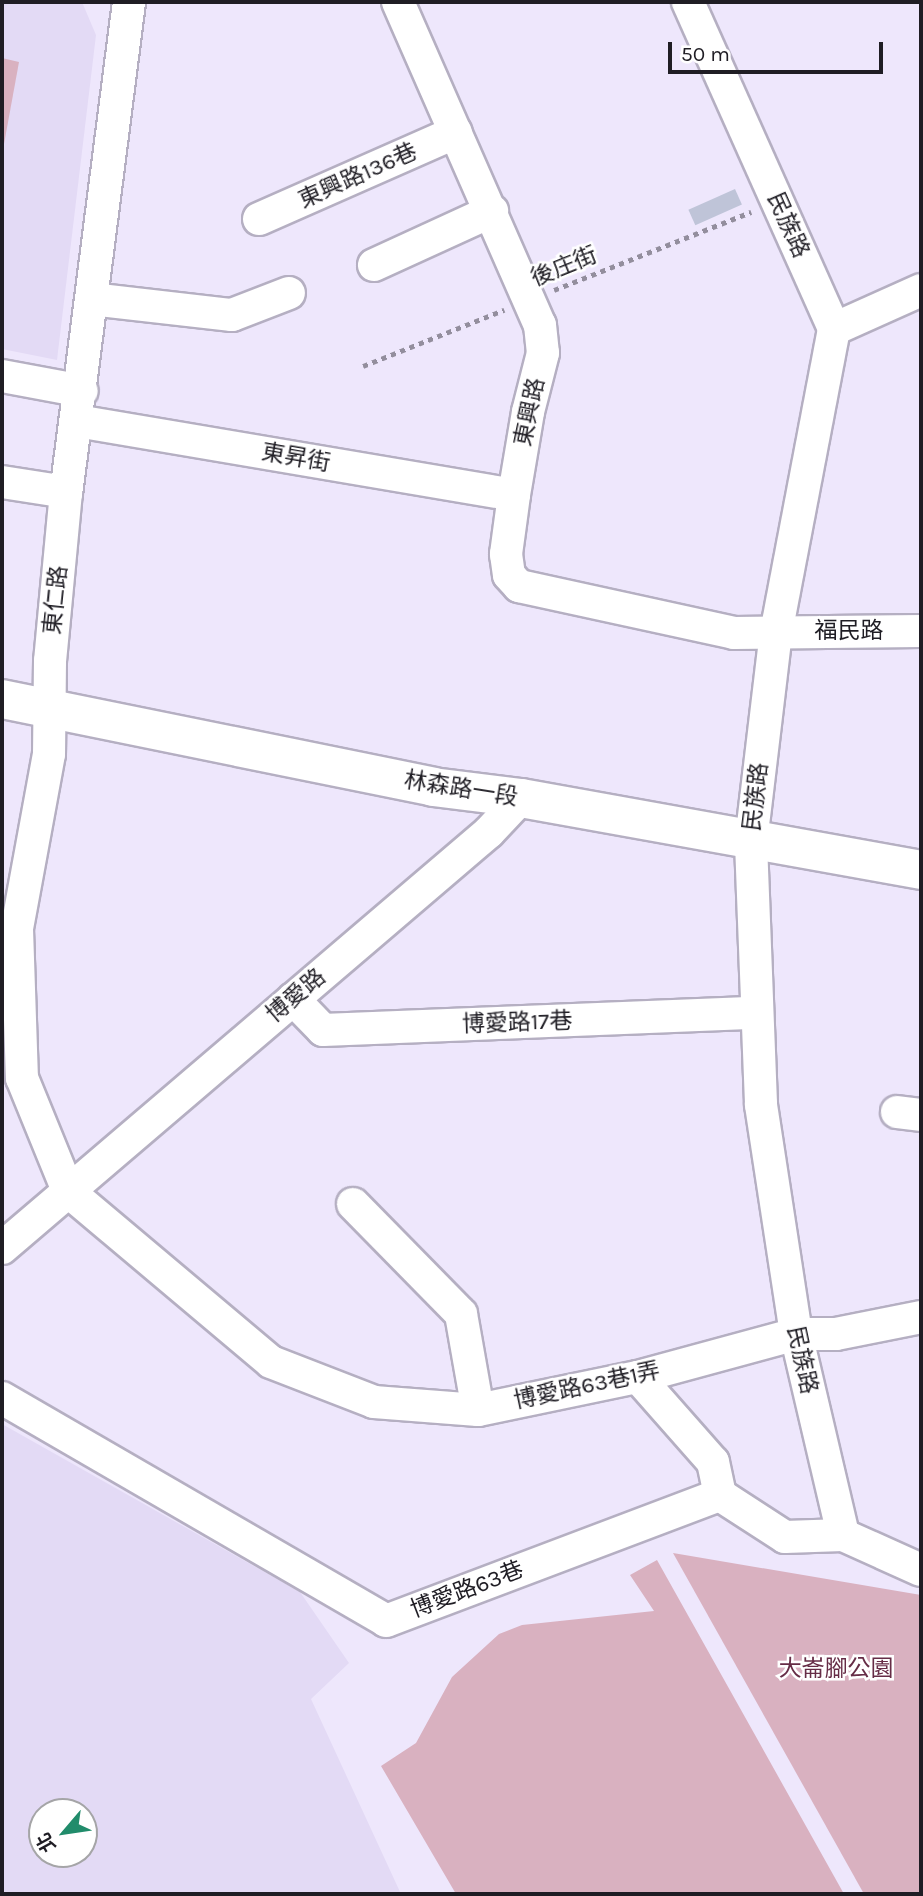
<!DOCTYPE html>
<html>
<head>
<meta charset="utf-8">
<style>
	body { margin:0 }
	#map { position:relative; width:923px; height:1896px; overflow:hidden; background:#eee7fc; font-family:Karla,"Noto Sans TC",sans-serif }
	div>[style] { position:absolute }
	.built>* { inset:0; background:#e3daf5 }
	.green>* { inset:0; background:#d9b1c0 }
	.building>* { inset:0; background:#bfc4d8; transform-origin:0 0 }
	.path>* { height:4.5px; margin-top:-2.25px; transform-origin:0; background:repeating-linear-gradient(90deg,#938e9d 0 5px,transparent 0 10px) }
	.roads { filter:drop-shadow(2px 0 #b5afc2) drop-shadow(-2px 0 #b5afc2) drop-shadow(0 2px #b5afc2) drop-shadow(0 -2px #b5afc2) }
	.minor>* { height:32px; margin:-16px; padding:0 16px; transform-origin:16px; border-radius:16px; background:#fff }
	.major>* { height:38px; margin:-19px; padding:0 19px; transform-origin:19px; border-radius:19px; background:#fff }
	span { translate:-50% -50%; white-space:nowrap; text-align:center; line-height:1.15; -webkit-text-stroke:5px #fff; paint-order:stroke }
	.street-label { font-size:23px; color:#1f1d24 }
	.park-label { font-size:23px; color:#662c46 }
	.frame { position:absolute; inset:0; border:4px solid #1f1d24; pointer-events:none }
	.north { position:absolute; left:28px; top:1798px; width:70px; height:70px; box-sizing:border-box; background:#fff; border:2px solid #a5a5a7; border-radius:50%; rotate:241deg; font-size:19px; font-weight:700; line-height:28px; text-align:center; color:#1f1d24 }
	.north::after { content:''; display:block; margin:auto; width:24px; height:32px; background:#218c6b; clip-path:polygon(50% 0,100% 100%,50% 72%,0 100%) }
	.scale { position:absolute; left:668px; top:42px; width:215px; height:32px; box-sizing:border-box; border:4px solid #1f1d24; border-top:0; padding-left:9px; font-size:21px; line-height:24px; white-space:nowrap; color:#1f1d24; -webkit-text-stroke:5px #fff; paint-order:stroke }
</style>
</head>
<body>
<div id="map">
	<div class="built">
		<div style="clip-path:polygon(2px 2px,82px 2px,96px 35px,57px 360px,2px 349px)"></div>
		<div style="clip-path:polygon(evenodd,2px 1424px,300px 1592px,349px 1663px,311px 1699px,401px 1894px,2px 1894px,2px 1424px,42px 1812px,84px 1812px,84px 1854px,42px 1854px,42px 1812px)"></div>
	</div>
	<div class="green">
		<div style="clip-path:polygon(2px 58px,19px 62px,2px 155px)"></div>
		<div style="clip-path:polygon(673px 1553px,921px 1595px,921px 1894px,864px 1894px)"></div>
		<div style="clip-path:polygon(657px 1560px,844px 1894px,456px 1894px,381px 1766px,416px 1743px,452px 1677px,499px 1634px,522px 1625px,654px 1611px,630px 1575px)"></div>
	</div>
	<div class="building">
		<div style="left:735px;top:189px;width:17px;height:51px;rotate:66deg"></div>
	</div>
	<div class="path">
		<div style="left:554px;top:290px;width:212px;rotate:-21.6deg"></div>
		<div style="left:363px;top:366px;width:152px;rotate:-21.7deg"></div>
	</div>
	<div class="roads">
		<div class="minor">
			<div style="left:129px;top:2px;width:494px;rotate:97.3deg"></div>
			<div style="left:66px;top:492px;width:170px;rotate:95.4deg"></div>
			<div style="left:50px;top:661px;width:93px;rotate:90.6deg"></div>
			<div style="left:49px;top:754px;width:178px;rotate:100.4deg"></div>
			<div style="left:17px;top:929px;width:149px;rotate:88.1deg"></div>
			<div style="left:22px;top:1078px;width:122px;rotate:67.8deg"></div>
			<div style="left:68px;top:1191px;width:265px;rotate:40.1deg"></div>
			<div style="left:271px;top:1362px;width:110px;rotate:21.2deg"></div>
			<div style="left:374px;top:1402px;width:104px;rotate:4.4deg"></div>
			<div style="left:478px;top:1410px;width:163px;rotate:-11.7deg"></div>
			<div style="left:638px;top:1377px;width:164px;rotate:-15.2deg"></div>
			<div style="left:796px;top:1334px;width:40px"></div>
			<div style="left:836px;top:1334px;width:87px;rotate:-11.3deg"></div>
			<div style="left:398px;top:2px;width:353px;rotate:66.3deg"></div>
			<div style="left:540px;top:325px;width:28px;rotate:84deg"></div>
			<div style="left:543px;top:353px;width:61px;rotate:104.3deg"></div>
			<div style="left:528px;top:412px;width:84px;rotate:99.6deg"></div>
			<div style="left:514px;top:495px;width:60px;rotate:97.7deg"></div>
			<div style="left:506px;top:554px;width:21px;rotate:82deg"></div>
			<div style="left:509px;top:575px;width:15px;rotate:48deg"></div>
			<div style="left:519px;top:586px;width:220px;rotate:12.3deg"></div>
			<div style="left:734px;top:633px;width:187px;rotate:-0.6deg"></div>
			<div style="left:688px;top:2px;width:358px;rotate:65.9deg"></div>
			<div style="left:834px;top:329px;width:309px;rotate:100.8deg"></div>
			<div style="left:776px;top:632px;width:212px;rotate:96.8deg"></div>
			<div style="left:751px;top:843px;width:262px;rotate:87.8deg"></div>
			<div style="left:761px;top:1105px;width:232px;rotate:81.3deg"></div>
			<div style="left:796px;top:1334px;width:206px;rotate:76.8deg"></div>
			<div style="left:259px;top:219px;width:215px;rotate:-23.8deg"></div>
			<div style="left:374px;top:265px;width:130px;rotate:-24.6deg"></div>
			<div style="left:91px;top:299px;width:142px;rotate:6.5deg"></div>
			<div style="left:232px;top:315px;width:61px;rotate:-21.1deg"></div>
			<div style="left:834px;top:329px;width:95px;rotate:-24.1deg"></div>
			<div style="left:2px;top:376px;width:81px;rotate:10.6deg"></div>
			<div style="left:77px;top:421px;width:443px;rotate:9.6deg"></div>
			<div style="left:2px;top:482px;width:65px;rotate:8.9deg"></div>
			<div style="left:293px;top:999px;width:43px;rotate:45.9deg"></div>
			<div style="left:323px;top:1030px;width:432px;rotate:-2.3deg"></div>
			<div style="left:897px;top:1112px;width:24px;rotate:7deg"></div>
			<div style="left:353px;top:1204px;width:154px;rotate:45.5deg"></div>
			<div style="left:461px;top:1314px;width:97px;rotate:80deg"></div>
			<div style="left:2px;top:1248px;width:640px;rotate:-40.5deg"></div>
			<div style="left:489px;top:832px;width:47px;rotate:-46.7deg"></div>
			<div style="left:638px;top:1377px;width:113px;rotate:48.6deg"></div>
			<div style="left:713px;top:1462px;width:34px;rotate:78deg"></div>
			<div style="left:2px;top:1398px;width:444px;rotate:30.1deg"></div>
			<div style="left:386px;top:1621px;width:357px;rotate:-20.7deg"></div>
			<div style="left:720px;top:1495px;width:77px;rotate:32.9deg"></div>
			<div style="left:785px;top:1537px;width:58px;rotate:-2deg"></div>
			<div style="left:843px;top:1535px;width:85px;rotate:24.2deg"></div>
		</div>
		<div class="major">
			<div style="left:2px;top:699px;width:440px;rotate:11.5deg"></div>
			<div style="left:433px;top:787px;width:89px;rotate:7.1deg"></div>
			<div style="left:521px;top:798px;width:406px;rotate:10.2deg"></div>
		</div>
	</div>
	<div class="street-label">
		<span style="left:358px;top:176px;rotate:-24deg">東興路136巷</span>
		<span style="left:788px;top:225px;rotate:66deg">民族路</span>
		<span style="left:564px;top:267px;rotate:-22deg">後庄街</span>
		<span style="left:530px;top:412px;rotate:-78deg">東興路</span>
		<span style="left:296px;top:458px;rotate:10deg">東昇街</span>
		<span style="left:56px;top:600px;rotate:-84deg">東仁路</span>
		<span style="left:849px;top:631px">福民路</span>
		<span style="left:461px;top:789px;rotate:9deg">林森路一段</span>
		<span style="left:756px;top:797px;rotate:-83deg">民族路</span>
		<span style="left:296px;top:996px;rotate:-40deg">博愛路</span>
		<span style="left:517px;top:1023px;rotate:-2deg">博愛路17巷</span>
		<span style="left:802px;top:1360px;rotate:78deg">民族路</span>
		<span style="left:587px;top:1386px;rotate:-12deg">博愛路63巷1弄</span>
		<span style="left:467px;top:1590px;rotate:-21deg">博愛路63巷</span>
	</div>
	<div class="park-label">
		<span style="left:836px;top:1669px">大崙腳公園</span>
	</div>
	<div class="frame"></div>
	<div class="north">北</div>
	<div class="scale">50 m</div>
</div>
</body>
</html>
